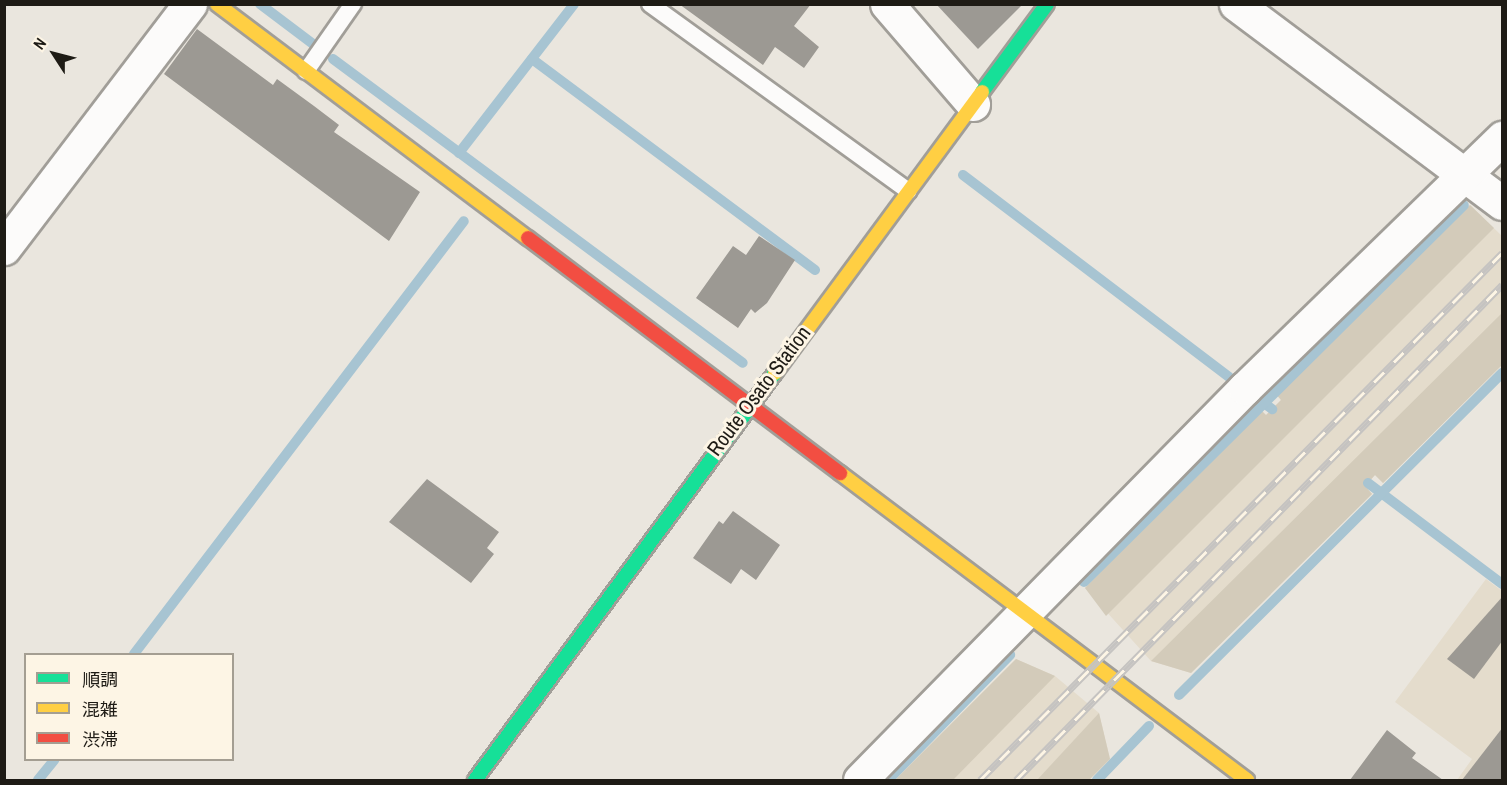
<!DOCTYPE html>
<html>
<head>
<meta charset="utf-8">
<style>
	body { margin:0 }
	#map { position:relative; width:1507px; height:785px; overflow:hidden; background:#eae6de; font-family:"Archivo Narrow","Noto Sans JP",sans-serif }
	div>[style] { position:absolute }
	.built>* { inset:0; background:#e4dccc }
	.green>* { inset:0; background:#d3cbba }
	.stream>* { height:10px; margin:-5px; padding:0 5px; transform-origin:5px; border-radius:5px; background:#a7c4d2 }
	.building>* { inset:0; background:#9c9993 }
	.roads { filter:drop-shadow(2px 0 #a19e98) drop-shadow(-2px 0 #a19e98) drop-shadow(0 2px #a19e98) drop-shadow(0 -2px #a19e98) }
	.lane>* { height:16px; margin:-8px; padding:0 8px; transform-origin:8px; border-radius:8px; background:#fcfbfa }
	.street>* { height:33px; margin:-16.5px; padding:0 16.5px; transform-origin:16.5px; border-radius:16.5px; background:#fcfbfa }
	.fast>* { height:14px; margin:-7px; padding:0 7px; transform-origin:7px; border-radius:7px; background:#16e098 }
	.slow>* { height:14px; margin:-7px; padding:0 7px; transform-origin:7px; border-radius:7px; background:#ffcf43 }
	.jam>* { height:14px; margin:-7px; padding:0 7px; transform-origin:7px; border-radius:7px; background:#f24e42 }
	.rail>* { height:7px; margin-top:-3.5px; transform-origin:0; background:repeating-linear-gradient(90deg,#fdf5e5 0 14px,#c5c3c1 0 28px); box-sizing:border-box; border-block:2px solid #c5c3c1 }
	span { translate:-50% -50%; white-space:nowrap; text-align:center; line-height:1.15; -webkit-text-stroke:6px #fdf5e5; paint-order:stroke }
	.street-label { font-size:21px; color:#1e1b15 }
	.frame { position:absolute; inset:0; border:6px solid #1e1b15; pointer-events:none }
	.legend { position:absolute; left:24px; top:653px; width:210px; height:108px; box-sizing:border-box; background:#fdf5e5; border:2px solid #a49e92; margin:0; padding:8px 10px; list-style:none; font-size:18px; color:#1e1b15 }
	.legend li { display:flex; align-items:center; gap:12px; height:30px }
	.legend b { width:30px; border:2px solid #a49e92 }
	.north { position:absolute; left:24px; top:24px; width:60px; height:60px; -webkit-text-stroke:4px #fdf5e5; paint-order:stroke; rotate:306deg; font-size:16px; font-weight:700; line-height:24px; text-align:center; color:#1e1b15 }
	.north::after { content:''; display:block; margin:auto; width:21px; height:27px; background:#1e1b15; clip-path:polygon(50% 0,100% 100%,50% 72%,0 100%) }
</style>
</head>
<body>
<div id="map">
	<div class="built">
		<div style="clip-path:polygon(1470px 205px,1502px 236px,1502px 365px,1383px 483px,1375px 475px,1365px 486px,1372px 494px,1191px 673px,1151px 661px,1085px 588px,1259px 408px,1266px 415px,1281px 400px,1275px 393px)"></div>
		<div style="clip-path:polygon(1486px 579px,1502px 591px,1502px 780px,1457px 780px,1472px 759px,1395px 702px)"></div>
		<div style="clip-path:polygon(1016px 659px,1055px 676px,1099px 713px,1110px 759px,1089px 780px,895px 780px)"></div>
	</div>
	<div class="green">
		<div style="clip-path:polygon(1470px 205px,1494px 228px,1106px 616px,1085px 588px,1259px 408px,1266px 415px,1281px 400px,1275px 393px)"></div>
		<div style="clip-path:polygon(1502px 313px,1502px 365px,1383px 483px,1375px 475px,1365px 486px,1372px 494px,1191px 673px,1151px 661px)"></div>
		<div style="clip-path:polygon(1016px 659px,1055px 676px,953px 780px,895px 780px)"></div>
		<div style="clip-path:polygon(1099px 713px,1110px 759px,1089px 780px,1037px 780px)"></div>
	</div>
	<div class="stream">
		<div style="left:260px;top:4px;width:66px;rotate:37deg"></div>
		<div style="left:333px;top:59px;width:510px;rotate:36.56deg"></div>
		<div style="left:532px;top:59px;width:353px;rotate:36.7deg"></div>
		<div style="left:459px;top:153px;width:188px;rotate:-52.3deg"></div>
		<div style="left:963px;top:175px;width:334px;rotate:37.2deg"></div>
		<div style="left:1261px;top:401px;width:14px;rotate:36deg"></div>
		<div style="left:1368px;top:483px;width:168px;rotate:37deg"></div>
		<div style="left:1084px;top:582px;width:535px;rotate:-44.77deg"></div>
		<div style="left:134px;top:654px;width:544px;rotate:-52.69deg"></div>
		<div style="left:1179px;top:695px;width:456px;rotate:-44.9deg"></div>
		<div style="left:38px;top:780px;width:26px;rotate:-51deg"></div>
		<div style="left:888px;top:780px;width:175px;rotate:-45.7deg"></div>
		<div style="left:1097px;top:780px;width:75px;rotate:-46.1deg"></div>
	</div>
	<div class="building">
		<div style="clip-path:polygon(679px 4px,811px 4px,794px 26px,819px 47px,804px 68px,775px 47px,763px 65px)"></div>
		<div style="clip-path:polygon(936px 4px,1023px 4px,978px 49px)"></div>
		<div style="clip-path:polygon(197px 29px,273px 85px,277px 79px,314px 106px,339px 125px,334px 132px,420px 192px,389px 241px,164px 74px)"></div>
		<div style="clip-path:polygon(759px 236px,795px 260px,767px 303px,755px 313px,751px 309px,738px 328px,696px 298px,733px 246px,746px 255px)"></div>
		<div style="clip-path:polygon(427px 479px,499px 532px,487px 548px,494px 554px,471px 583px,389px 522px)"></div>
		<div style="clip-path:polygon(733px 511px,780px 545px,756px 580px,741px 569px,731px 584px,693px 558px,719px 521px,723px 524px)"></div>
		<div style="clip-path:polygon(1503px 596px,1503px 640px,1474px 679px,1447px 659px)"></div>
		<div style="clip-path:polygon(1503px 727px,1503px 780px,1462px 780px)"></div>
		<div style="clip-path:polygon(1387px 730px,1416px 753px,1412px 758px,1443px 780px,1350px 780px)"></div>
	</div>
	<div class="roads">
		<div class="lane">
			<div style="left:650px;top:4px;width:319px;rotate:35.9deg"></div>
			<div style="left:306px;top:71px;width:82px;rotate:-55deg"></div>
		</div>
		<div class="street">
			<div style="left:887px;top:4px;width:132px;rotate:49.3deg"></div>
			<div style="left:1236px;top:4px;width:332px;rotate:36.8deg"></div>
			<div style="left:4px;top:248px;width:307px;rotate:-52.7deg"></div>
			<div style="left:860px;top:780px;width:549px;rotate:-45.52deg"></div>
			<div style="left:1245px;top:388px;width:359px;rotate:-44.2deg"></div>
		</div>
		<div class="fast">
			<div style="left:982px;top:92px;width:109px;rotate:-53.5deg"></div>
			<div style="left:475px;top:780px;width:506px;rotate:-53.61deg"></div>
		</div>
		<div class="slow">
			<div style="left:217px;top:4px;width:389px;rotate:37deg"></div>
			<div style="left:775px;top:373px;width:349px;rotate:-53.6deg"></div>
			<div style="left:840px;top:473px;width:510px;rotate:37.03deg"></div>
		</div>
		<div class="jam">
			<div style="left:528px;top:238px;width:391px;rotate:37deg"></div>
		</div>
	</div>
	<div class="rail">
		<div style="left:980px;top:780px;width:742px;rotate:-45.27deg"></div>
		<div style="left:1016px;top:780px;width:694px;rotate:-45.53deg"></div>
	</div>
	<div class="street-label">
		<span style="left:759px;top:391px;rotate:-53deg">Route Osato Station</span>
	</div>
	<div class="frame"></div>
	<ul class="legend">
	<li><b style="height:8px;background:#16e098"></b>順調</li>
	<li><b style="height:8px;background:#ffcf43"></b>混雑</li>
	<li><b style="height:8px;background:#f24e42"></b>渋滞</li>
	</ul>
	<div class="north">N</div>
</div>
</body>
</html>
